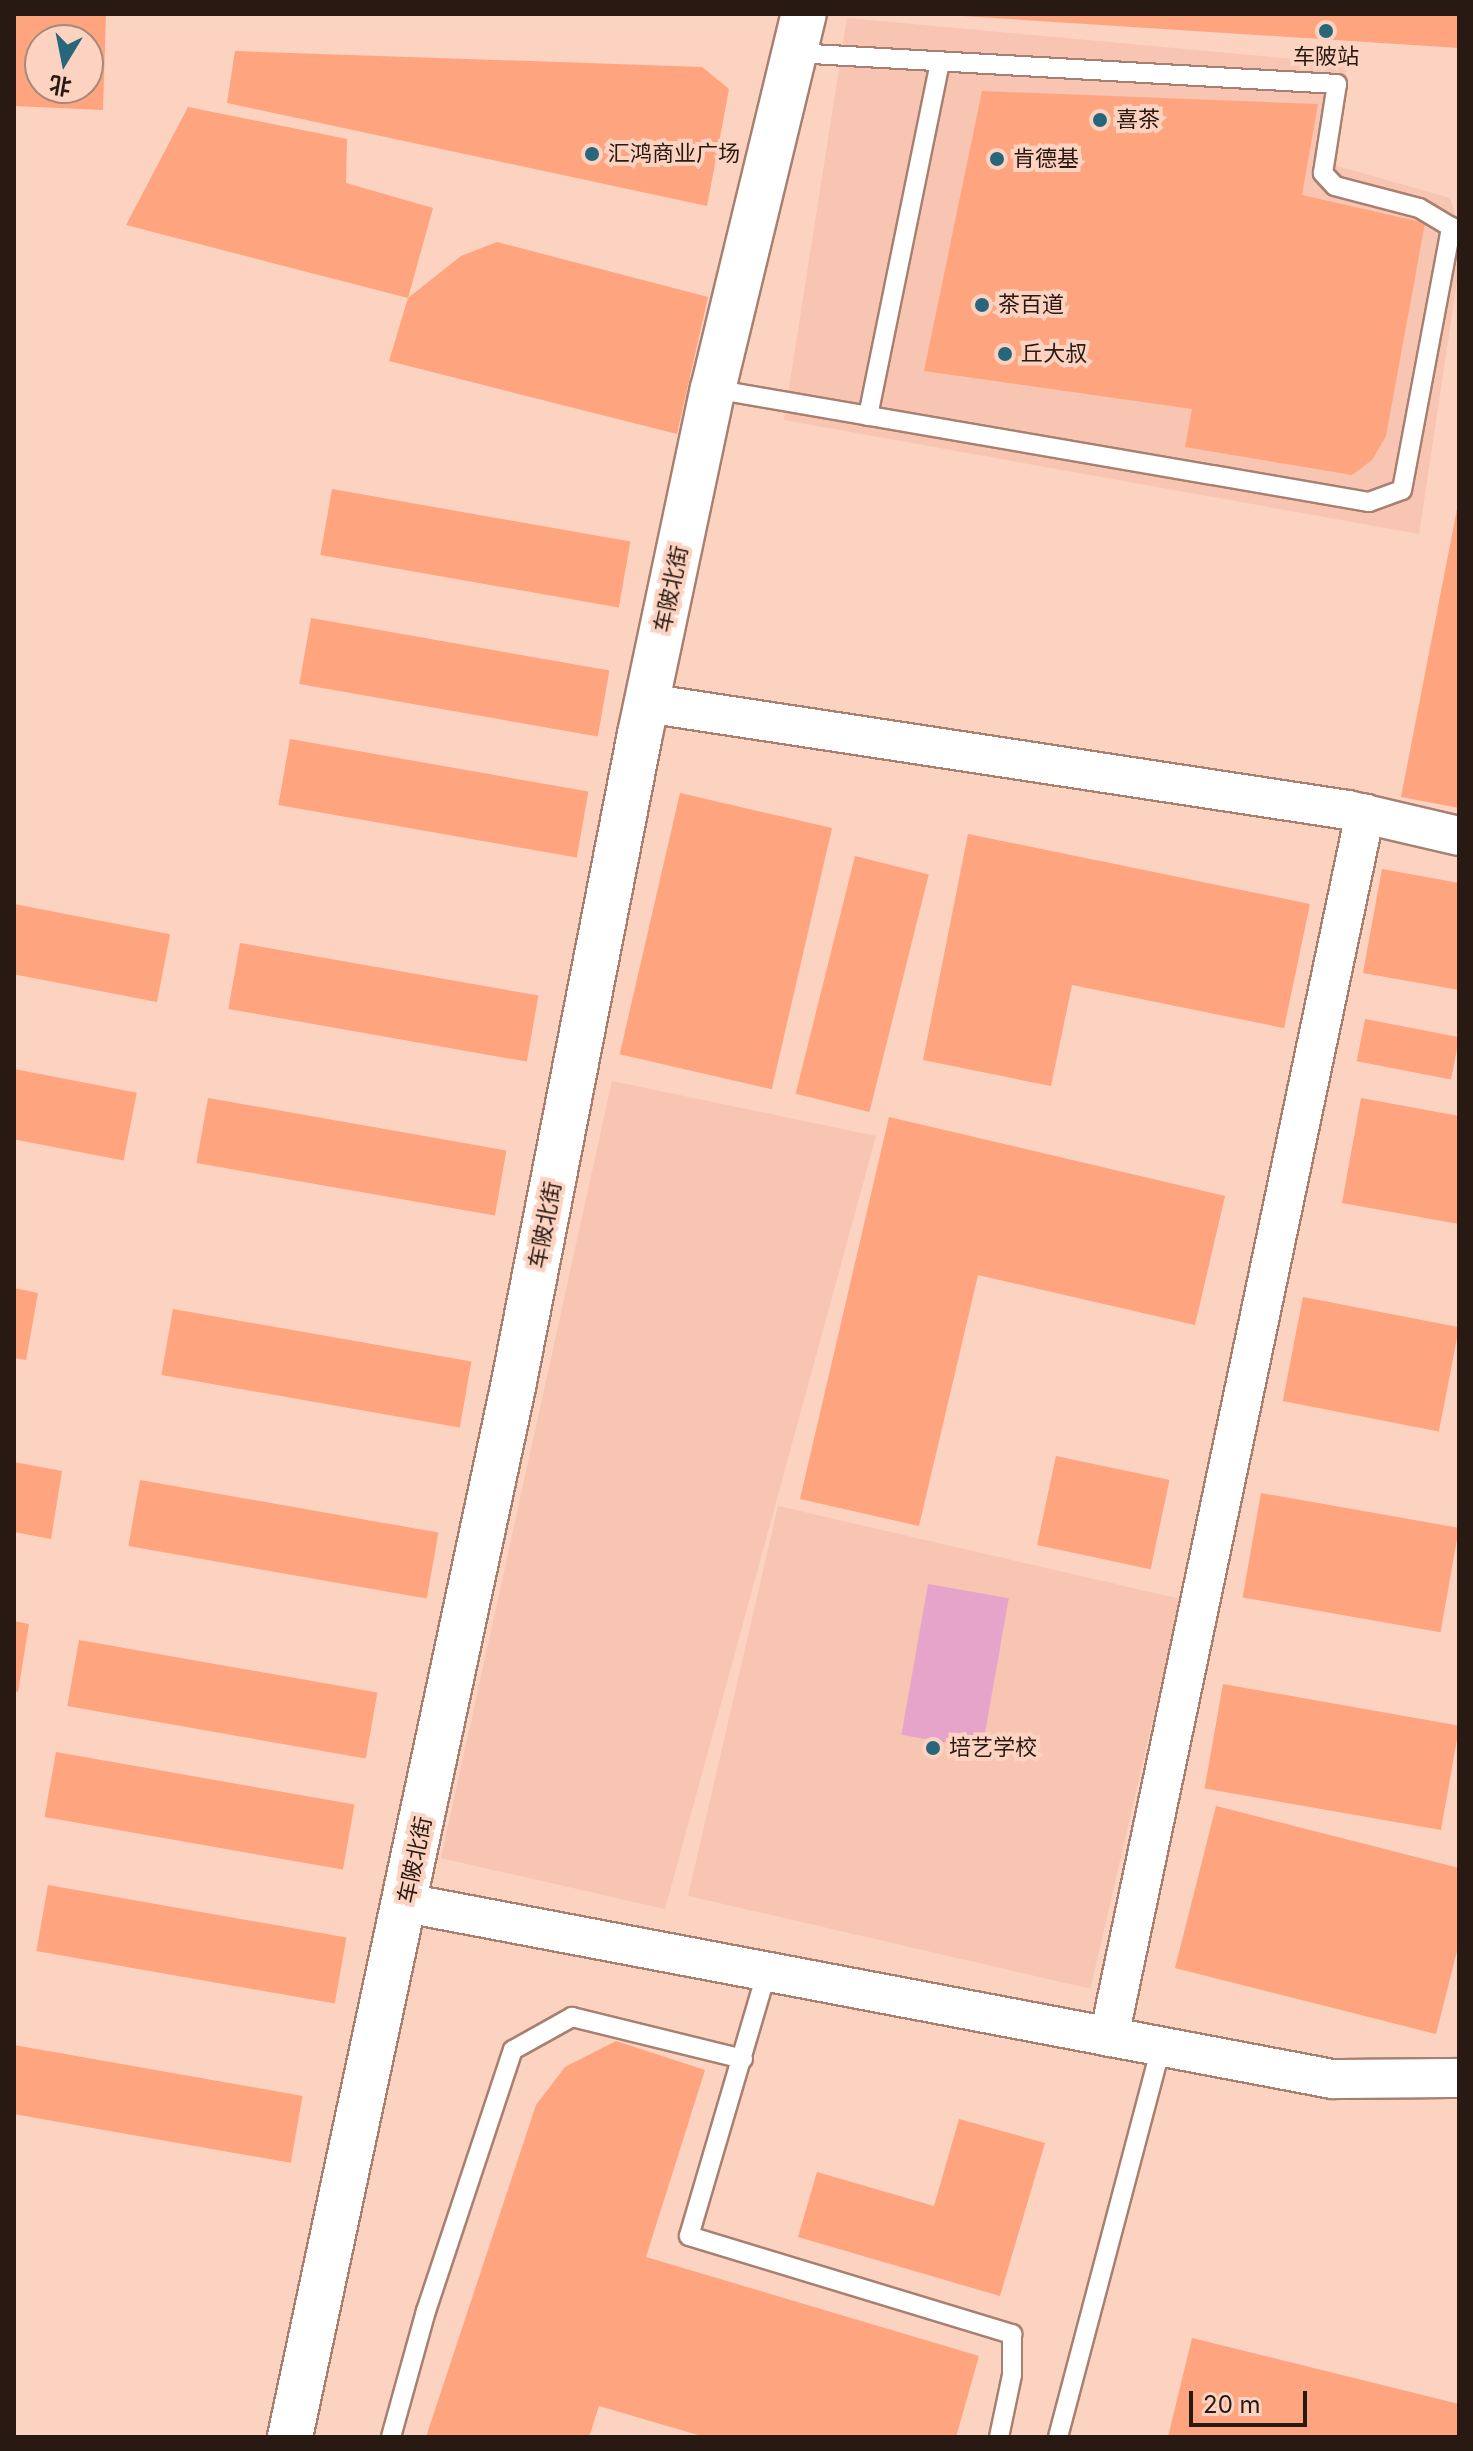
<!DOCTYPE html>
<html>
<head>
<meta charset="utf-8">
<style>
	body { margin:0 }
	#map { position:relative; width:1473px; height:2451px; overflow:hidden; background:#fcd2c0; font-family:Inter,"Noto Sans SC",sans-serif }
	div>[style] { position:absolute }
	.built>* { inset:0; background:#f7c5b1; transform-origin:0 0 }
	.green>* { inset:0; background:#e6a4cb; transform-origin:0 0 }
	.building>* { inset:0; background:#fea47e; transform-origin:0 0 }
	.roads { filter:drop-shadow(2px 0 #a78071) drop-shadow(-2px 0 #a78071) drop-shadow(0 2px #a78071) drop-shadow(0 -2px #a78071) }
	.service>* { height:18px; margin:-9px; padding:0 9px; transform-origin:9px; border-radius:9px; background:#fff }
	.minor>* { height:38px; margin:-19px; padding:0 19px; transform-origin:19px; border-radius:19px; background:#fff }
	.tertiary>* { height:44px; margin:-22px; padding:0 22px; transform-origin:22px; border-radius:22px; background:#fff }
	.dots>* { width:22px; height:22px; translate:-50% -50%; box-sizing:border-box; border:4px solid #fcd2c0; border-radius:50% }
	span { translate:-50% -50%; white-space:nowrap; text-align:center; line-height:1.15; -webkit-text-stroke:8px #fcd2c0; paint-order:stroke }
	.poi-label { font-size:22px; color:#281913 }
	.left { translate:0 -50%; text-align:left }
	.street-label { font-size:22px; color:#281913 }
	.frame { position:absolute; inset:0; border:16px solid #281913; pointer-events:none }
	.north { position:absolute; left:24px; top:24px; width:80px; height:80px; box-sizing:border-box; background:#fcd2c0; border:2px solid #a7887b; border-radius:50%; rotate:190deg; font-size:22px; font-weight:700; line-height:32px; text-align:center; color:#281913 }
	.north::after { content:''; display:block; margin:auto; width:28px; height:36px; background:#27667b; clip-path:polygon(50% 0,100% 100%,50% 72%,0 100%) }
	.scale { position:absolute; left:1189px; top:2391px; width:118px; height:36px; box-sizing:border-box; border:4px solid #281913; border-top:0; padding-left:10px; font-size:24px; line-height:28px; white-space:nowrap; color:#281913; -webkit-text-stroke:6px #fcd2c0; paint-order:stroke }
</style>
</head>
<body>
<div id="map">
	<div class="built">
		<div style="clip-path:polygon(847px 18px,1347px 64px,1337px 166px,1450px 198px,1459px 225px,1459px 268px,1419px 534px,784px 420px)"></div>
		<div style="clip-path:polygon(612px 1081px,876px 1136px,665px 1909px,441px 1858px)"></div>
		<div style="left:778px;top:1506px;width:413px;height:400px;rotate:13deg"></div>
	</div>
	<div class="green">
		<div style="left:928px;top:1584px;width:82px;height:153px;rotate:10deg"></div>
	</div>
	<div class="building">
		<div style="clip-path:polygon(evenodd,14px 14px,106px 14px,103px 110px,14px 106px,14px 14px,40px 40px,88px 40px,88px 88px,40px 88px,40px 40px)"></div>
		<div style="clip-path:polygon(963px 14px,1459px 14px,1459px 48px,963px 16px)"></div>
		<div style="clip-path:polygon(235px 51px,702px 67px,729px 89px,707px 206px,227px 103px)"></div>
		<div style="clip-path:polygon(982px 91px,1318px 104px,1302px 195px,1425px 223px,1386px 436px,1372px 460px,1352px 475px,1185px 447px,1192px 409px,924px 371px)"></div>
		<div style="clip-path:polygon(188px 107px,347px 139px,346px 183px,433px 208px,408px 298px,461px 256px,497px 242px,708px 297px,677px 434px,389px 361px,408px 298px,126px 225px)"></div>
		<div style="left:332px;top:489px;width:303px;height:67px;rotate:10deg"></div>
		<div style="clip-path:polygon(1458px 504px,1459px 504px,1459px 808px,1401px 797px)"></div>
		<div style="left:311px;top:618px;width:303px;height:67px;rotate:10deg"></div>
		<div style="left:290px;top:739px;width:303px;height:67px;rotate:10deg"></div>
		<div style="left:680px;top:793px;width:156px;height:268px;rotate:13deg"></div>
		<div style="clip-path:polygon(968px 834px,1310px 904px,1284px 1028px,1072px 985px,1051px 1086px,923px 1060px)"></div>
		<div style="left:855px;top:856px;width:76px;height:245px;rotate:14deg"></div>
		<div style="clip-path:polygon(1382px 869px,1459px 883px,1459px 990px,1363px 973px)"></div>
		<div style="left:14px;top:904px;width:159px;height:69px;rotate:11deg"></div>
		<div style="left:240px;top:943px;width:303px;height:67px;rotate:10deg"></div>
		<div style="left:1365px;top:1019px;width:96px;height:43px;rotate:11deg"></div>
		<div style="left:14px;top:1069px;width:125px;height:69px;rotate:11deg"></div>
		<div style="left:208px;top:1098px;width:303px;height:66px;rotate:10deg"></div>
		<div style="clip-path:polygon(1361px 1098px,1459px 1116px,1459px 1224px,1342px 1203px)"></div>
		<div style="clip-path:polygon(889px 1117px,1225px 1196px,1195px 1325px,978px 1275px,919px 1526px,800px 1499px)"></div>
		<div style="clip-path:polygon(14px 1288px,38px 1293px,26px 1360px,14px 1358px)"></div>
		<div style="left:1303px;top:1297px;width:159px;height:106px;rotate:11deg"></div>
		<div style="left:173px;top:1309px;width:303px;height:67px;rotate:10deg"></div>
		<div style="left:1056px;top:1456px;width:116px;height:91px;rotate:12deg"></div>
		<div style="clip-path:polygon(14px 1462px,62px 1471px,51px 1539px,14px 1532px)"></div>
		<div style="left:140px;top:1480px;width:303px;height:67px;rotate:10deg"></div>
		<div style="left:1261px;top:1493px;width:201px;height:106px;rotate:10deg"></div>
		<div style="clip-path:polygon(14px 1621px,29px 1624px,18px 1692px,14px 1691px)"></div>
		<div style="left:79px;top:1640px;width:303px;height:67px;rotate:10deg"></div>
		<div style="left:1223px;top:1684px;width:240px;height:106px;rotate:10deg"></div>
		<div style="left:56px;top:1752px;width:303px;height:66px;rotate:10deg"></div>
		<div style="clip-path:polygon(1216px 1806px,1459px 1868px,1459px 1943px,1436px 2034px,1175px 1968px)"></div>
		<div style="left:48px;top:1885px;width:303px;height:67px;rotate:10deg"></div>
		<div style="clip-path:polygon(616px 2041px,705px 2070px,646px 2257px,979px 2356px,956px 2437px,705px 2437px,599px 2406px,589px 2437px,426px 2437px,536px 2105px,565px 2067px)"></div>
		<div style="left:14px;top:2045px;width:293px;height:68px;rotate:10deg"></div>
		<div style="clip-path:polygon(959px 2119px,1045px 2143px,1000px 2296px,798px 2237px,817px 2172px,934px 2206px)"></div>
		<div style="clip-path:polygon(1192px 2338px,1459px 2404px,1459px 2437px,1168px 2437px)"></div>
	</div>
	<div class="roads">
		<div class="service">
			<div style="left:713px;top:389px;width:666px;rotate:9.77deg"></div>
			<div style="left:1369px;top:502px;width:35px;rotate:-20deg"></div>
			<div style="left:1402px;top:490px;width:268px;rotate:-79.4deg"></div>
			<div style="left:1451px;top:227px;width:37px;rotate:-149deg"></div>
			<div style="left:1419px;top:208px;width:87px;rotate:-165.3deg"></div>
			<div style="left:1335px;top:186px;width:18px;rotate:-133deg"></div>
			<div style="left:1323px;top:173px;width:90px;rotate:-81.1deg"></div>
			<div style="left:1337px;top:84px;width:544px;rotate:-176.73deg"></div>
			<div style="left:868px;top:416px;width:362px;rotate:-78.5deg"></div>
			<div style="left:767px;top:1971px;width:276px;rotate:106.4deg"></div>
			<div style="left:689px;top:2236px;width:338px;rotate:16.9deg"></div>
			<div style="left:1012px;top:2334px;width:41px;rotate:90deg"></div>
			<div style="left:1012px;top:2375px;width:63px;rotate:101.8deg"></div>
			<div style="left:391px;top:2437px;width:131px;rotate:-74.5deg"></div>
			<div style="left:426px;top:2311px;width:275px;rotate:-71.6deg"></div>
			<div style="left:513px;top:2050px;width:68px;rotate:-29.2deg"></div>
			<div style="left:572px;top:2017px;width:176px;rotate:13.8deg"></div>
			<div style="left:1058px;top:2437px;width:404px;rotate:-75.2deg"></div>
		</div>
		<div class="minor">
			<div style="left:646px;top:703px;width:710px;rotate:8.67deg"></div>
			<div style="left:1348px;top:810px;width:114px;rotate:13.2deg"></div>
			<div style="left:406px;top:1903px;width:943px;rotate:10.76deg"></div>
			<div style="left:1332px;top:2079px;width:127px;rotate:-0.5deg"></div>
			<div style="left:1109px;top:2037px;width:1250px;rotate:-78.18deg"></div>
		</div>
		<div class="tertiary">
			<div style="left:290px;top:2437px;width:1079px;rotate:-78.01deg"></div>
			<div style="left:514px;top:1382px;width:660px;rotate:-79deg"></div>
			<div style="left:640px;top:734px;width:353px;rotate:-78.1deg"></div>
			<div style="left:713px;top:389px;width:386px;rotate:-76.4deg"></div>
		</div>
	</div>
	<div class="dots">
		<div style="left:1326px;top:31px;background:#27667b"></div>
		<div style="left:1100px;top:120px;background:#27667b"></div>
		<div style="left:592px;top:154px;background:#27667b"></div>
		<div style="left:997px;top:159px;background:#27667b"></div>
		<div style="left:982px;top:305px;background:#27667b"></div>
		<div style="left:1005px;top:354px;background:#27667b"></div>
		<div style="left:933px;top:1748px;background:#27667b"></div>
	</div>
	<div class="poi-label">
		<span style="left:1326px;top:57px">车陂站</span>
		<span class="left" style="left:1116px;top:120px">喜茶</span>
		<span class="left" style="left:608px;top:154px">汇鸿商业广场</span>
		<span class="left" style="left:1013px;top:159px">肯德基</span>
		<span class="left" style="left:998px;top:305px">茶百道</span>
		<span class="left" style="left:1021px;top:354px">丘大叔</span>
		<span class="left" style="left:949px;top:1748px">培艺学校</span>
	</div>
	<div class="street-label">
		<span style="left:671px;top:589px;rotate:-78deg">车陂北街</span>
		<span style="left:545px;top:1225px;rotate:-79deg">车陂北街</span>
		<span style="left:415px;top:1860px;rotate:-78deg">车陂北街</span>
	</div>
	<div class="frame"></div>
	<div class="north">北</div>
	<div class="scale">20 m</div>
</div>
</body>
</html>
